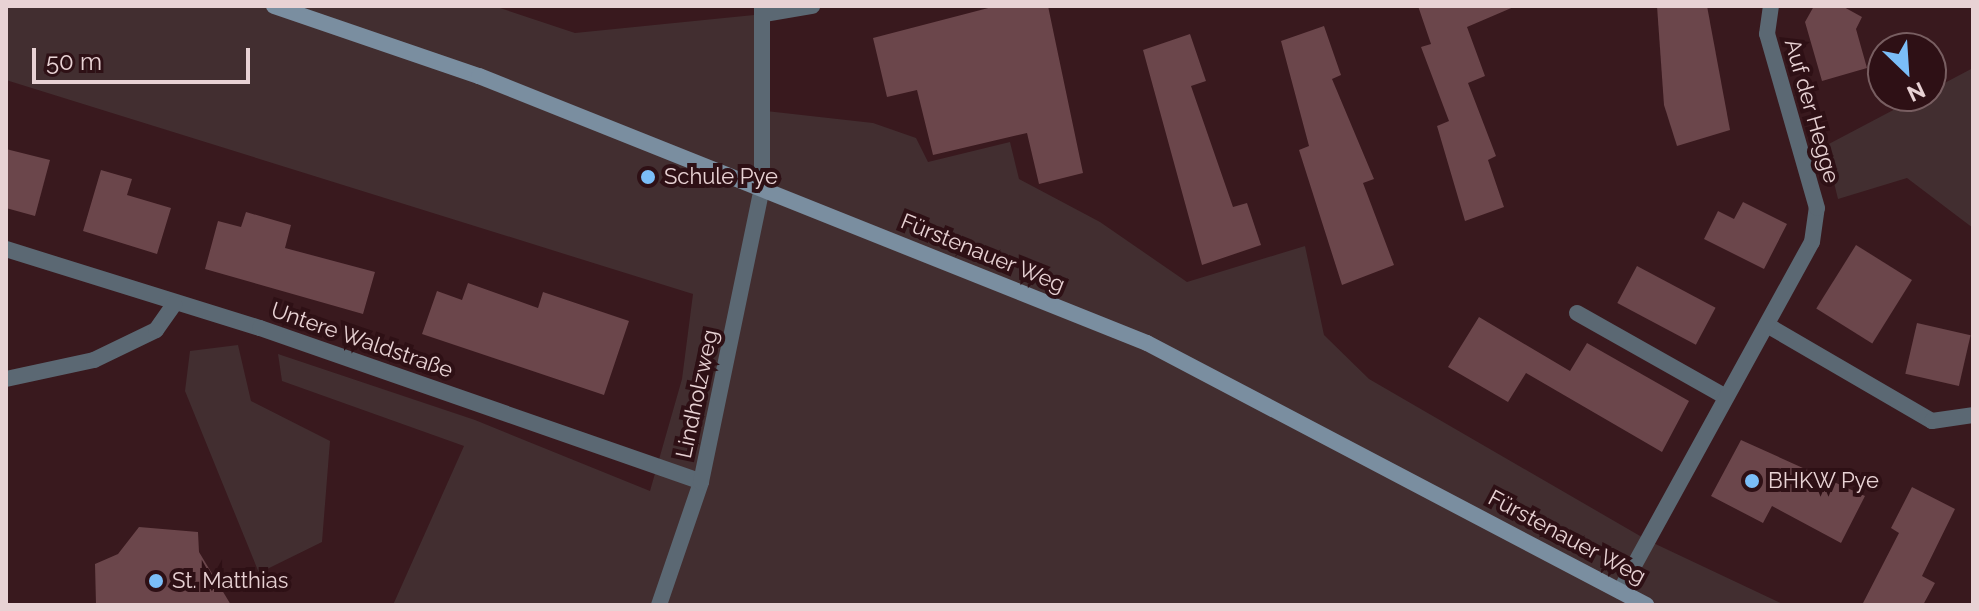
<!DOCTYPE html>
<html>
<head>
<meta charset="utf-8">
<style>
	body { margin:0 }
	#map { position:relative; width:1979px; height:611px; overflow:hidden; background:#39191e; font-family:Raleway,sans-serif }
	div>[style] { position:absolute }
	.green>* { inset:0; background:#422e30 }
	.building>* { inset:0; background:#6b464b; transform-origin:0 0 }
	.street>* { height:16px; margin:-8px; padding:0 8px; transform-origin:8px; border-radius:8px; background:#5b6873 }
	.secondary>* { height:16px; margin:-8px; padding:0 8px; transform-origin:8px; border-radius:8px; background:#7a8ea0 }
	.dots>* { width:22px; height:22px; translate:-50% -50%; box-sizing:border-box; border:4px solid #2e1015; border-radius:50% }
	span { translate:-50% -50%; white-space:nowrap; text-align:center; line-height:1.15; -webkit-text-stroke:8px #2e1015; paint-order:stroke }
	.street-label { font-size:22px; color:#e8d2d4 }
	.poi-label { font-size:22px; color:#e8d2d4 }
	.left { translate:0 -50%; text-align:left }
	.frame { position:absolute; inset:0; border:8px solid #e8d2d4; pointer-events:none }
	.north { position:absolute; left:1867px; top:32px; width:80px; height:80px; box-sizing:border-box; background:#2e1015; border:2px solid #785e61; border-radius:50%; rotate:155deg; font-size:22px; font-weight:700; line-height:32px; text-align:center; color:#e8d2d4 }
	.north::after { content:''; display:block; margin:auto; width:28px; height:36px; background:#7bbef8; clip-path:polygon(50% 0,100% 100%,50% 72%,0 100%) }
	.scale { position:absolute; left:32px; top:48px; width:218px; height:36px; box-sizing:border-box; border:4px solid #e8d2d4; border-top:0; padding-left:10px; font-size:24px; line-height:28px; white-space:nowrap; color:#e8d2d4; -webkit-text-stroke:6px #2e1015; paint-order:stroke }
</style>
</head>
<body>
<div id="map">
	<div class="green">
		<div style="clip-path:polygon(6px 6px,494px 6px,575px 33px,764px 14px,766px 111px,873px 123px,916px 138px,928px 162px,1010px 142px,1019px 179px,1100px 222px,1187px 282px,1305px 246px,1324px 335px,1369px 379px,1647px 540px,1785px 605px,393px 605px,464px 446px,282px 381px,278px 354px,475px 420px,650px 491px,682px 379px,693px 294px,6px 80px)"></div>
		<div style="clip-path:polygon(1973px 68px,1973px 228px,1907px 178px,1838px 199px,1825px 146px)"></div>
		<div style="clip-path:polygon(238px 345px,251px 401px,330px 441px,322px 542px,259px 573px,185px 391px,190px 351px)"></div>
	</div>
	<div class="building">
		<div style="clip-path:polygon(996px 6px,1048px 6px,1083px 173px,1039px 184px,1027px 133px,933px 155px,917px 90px,887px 97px,873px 38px)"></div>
		<div style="clip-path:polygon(1418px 6px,1516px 6px,1467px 27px,1485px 76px,1468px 83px,1496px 156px,1488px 160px,1504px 207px,1465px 221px,1437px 126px,1449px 121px,1421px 47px,1431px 44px)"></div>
		<div style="clip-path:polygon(1657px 6px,1707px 6px,1730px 130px,1677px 146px,1664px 105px)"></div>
		<div style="clip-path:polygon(1814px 6px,1842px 6px,1862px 17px,1856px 29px,1867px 68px,1822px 81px,1805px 22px)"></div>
		<div style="clip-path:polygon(1324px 26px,1341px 75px,1332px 79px,1374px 179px,1363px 183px,1394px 265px,1342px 285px,1299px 150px,1309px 146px,1281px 41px)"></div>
		<div style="clip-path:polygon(1190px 34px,1206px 81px,1191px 86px,1233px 207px,1247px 203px,1261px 245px,1202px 265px,1143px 50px)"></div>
		<div style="clip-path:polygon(6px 149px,50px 160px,35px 216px,6px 208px)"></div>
		<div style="clip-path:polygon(101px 170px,132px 179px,127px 195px,171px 208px,157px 254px,83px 231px)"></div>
		<div style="clip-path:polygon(1743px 202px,1787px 224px,1764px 269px,1704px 239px,1718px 211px,1734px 219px)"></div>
		<div style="clip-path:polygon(246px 212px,291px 225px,285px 248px,375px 272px,363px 314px,205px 269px,218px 221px,241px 227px)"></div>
		<div style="left:1856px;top:245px;width:66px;height:75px;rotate:32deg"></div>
		<div style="left:1637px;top:266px;width:89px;height:42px;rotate:28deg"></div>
		<div style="clip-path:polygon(468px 283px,538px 308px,543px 292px,629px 321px,604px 395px,422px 334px,437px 291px,462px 300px)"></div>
		<div style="clip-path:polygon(1479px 317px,1570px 371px,1587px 343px,1689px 401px,1662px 452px,1526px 373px,1508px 402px,1448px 367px)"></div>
		<div style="left:1917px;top:323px;width:55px;height:52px;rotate:13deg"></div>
		<div style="clip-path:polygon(1741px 440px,1865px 496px,1841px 543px,1772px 506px,1763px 523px,1711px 496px)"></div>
		<div style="clip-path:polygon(1912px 487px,1955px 509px,1922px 576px,1935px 583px,1923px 605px,1862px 605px,1899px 533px,1891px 528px)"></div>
		<div style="clip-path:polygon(139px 527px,198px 532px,199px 552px,231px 605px,96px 605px,95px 564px,118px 554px)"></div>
	</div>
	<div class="street">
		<div style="left:764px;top:14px;width:49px;rotate:-9.5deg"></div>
		<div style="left:6px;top:249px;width:266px;rotate:17.3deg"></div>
		<div style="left:260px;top:328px;width:467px;rotate:19.2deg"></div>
		<div style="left:1577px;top:313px;width:171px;rotate:29.4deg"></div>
		<div style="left:1767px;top:325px;width:191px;rotate:30.2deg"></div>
		<div style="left:1932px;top:421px;width:41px;rotate:-8.3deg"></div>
		<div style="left:6px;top:379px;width:90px;rotate:-12.2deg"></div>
		<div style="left:94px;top:360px;width:69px;rotate:-25.8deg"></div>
		<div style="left:156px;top:330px;width:32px;rotate:-55deg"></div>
		<div style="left:1620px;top:591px;width:398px;rotate:-61.2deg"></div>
		<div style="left:1812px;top:242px;width:34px;rotate:-82deg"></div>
		<div style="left:1817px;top:208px;width:181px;rotate:-106deg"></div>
		<div style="left:1767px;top:34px;width:28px;rotate:-82deg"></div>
		<div style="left:659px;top:605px;width:130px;rotate:-71.1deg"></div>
		<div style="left:701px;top:482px;width:301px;rotate:-78.3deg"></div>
		<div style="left:762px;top:187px;width:181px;rotate:-90deg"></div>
	</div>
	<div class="secondary">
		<div style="left:274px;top:6px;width:217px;rotate:18.9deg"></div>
		<div style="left:479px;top:76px;width:719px;rotate:21.79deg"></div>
		<div style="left:1147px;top:343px;width:564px;rotate:27.7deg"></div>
	</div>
	<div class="dots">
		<div style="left:648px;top:177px;background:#7bbef8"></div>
		<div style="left:1752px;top:481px;background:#7bbef8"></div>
		<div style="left:156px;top:581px;background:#7bbef8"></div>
	</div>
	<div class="street-label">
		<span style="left:1812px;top:111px;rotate:74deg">Auf der Hegge</span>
		<span style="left:983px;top:253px;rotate:22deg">Fürstenauer Weg</span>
		<span style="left:362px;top:340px;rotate:19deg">Untere Waldstraße</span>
		<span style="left:697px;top:394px;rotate:-78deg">Lindholzweg</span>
		<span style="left:1567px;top:537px;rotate:28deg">Fürstenauer Weg</span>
	</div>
	<div class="poi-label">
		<span class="left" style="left:664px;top:177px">Schule Pye</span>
		<span class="left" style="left:1768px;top:481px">BHKW Pye</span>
		<span class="left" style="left:172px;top:581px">St. Matthias</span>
	</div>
	<div class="frame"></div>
	<div class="north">N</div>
	<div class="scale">50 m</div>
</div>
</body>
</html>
